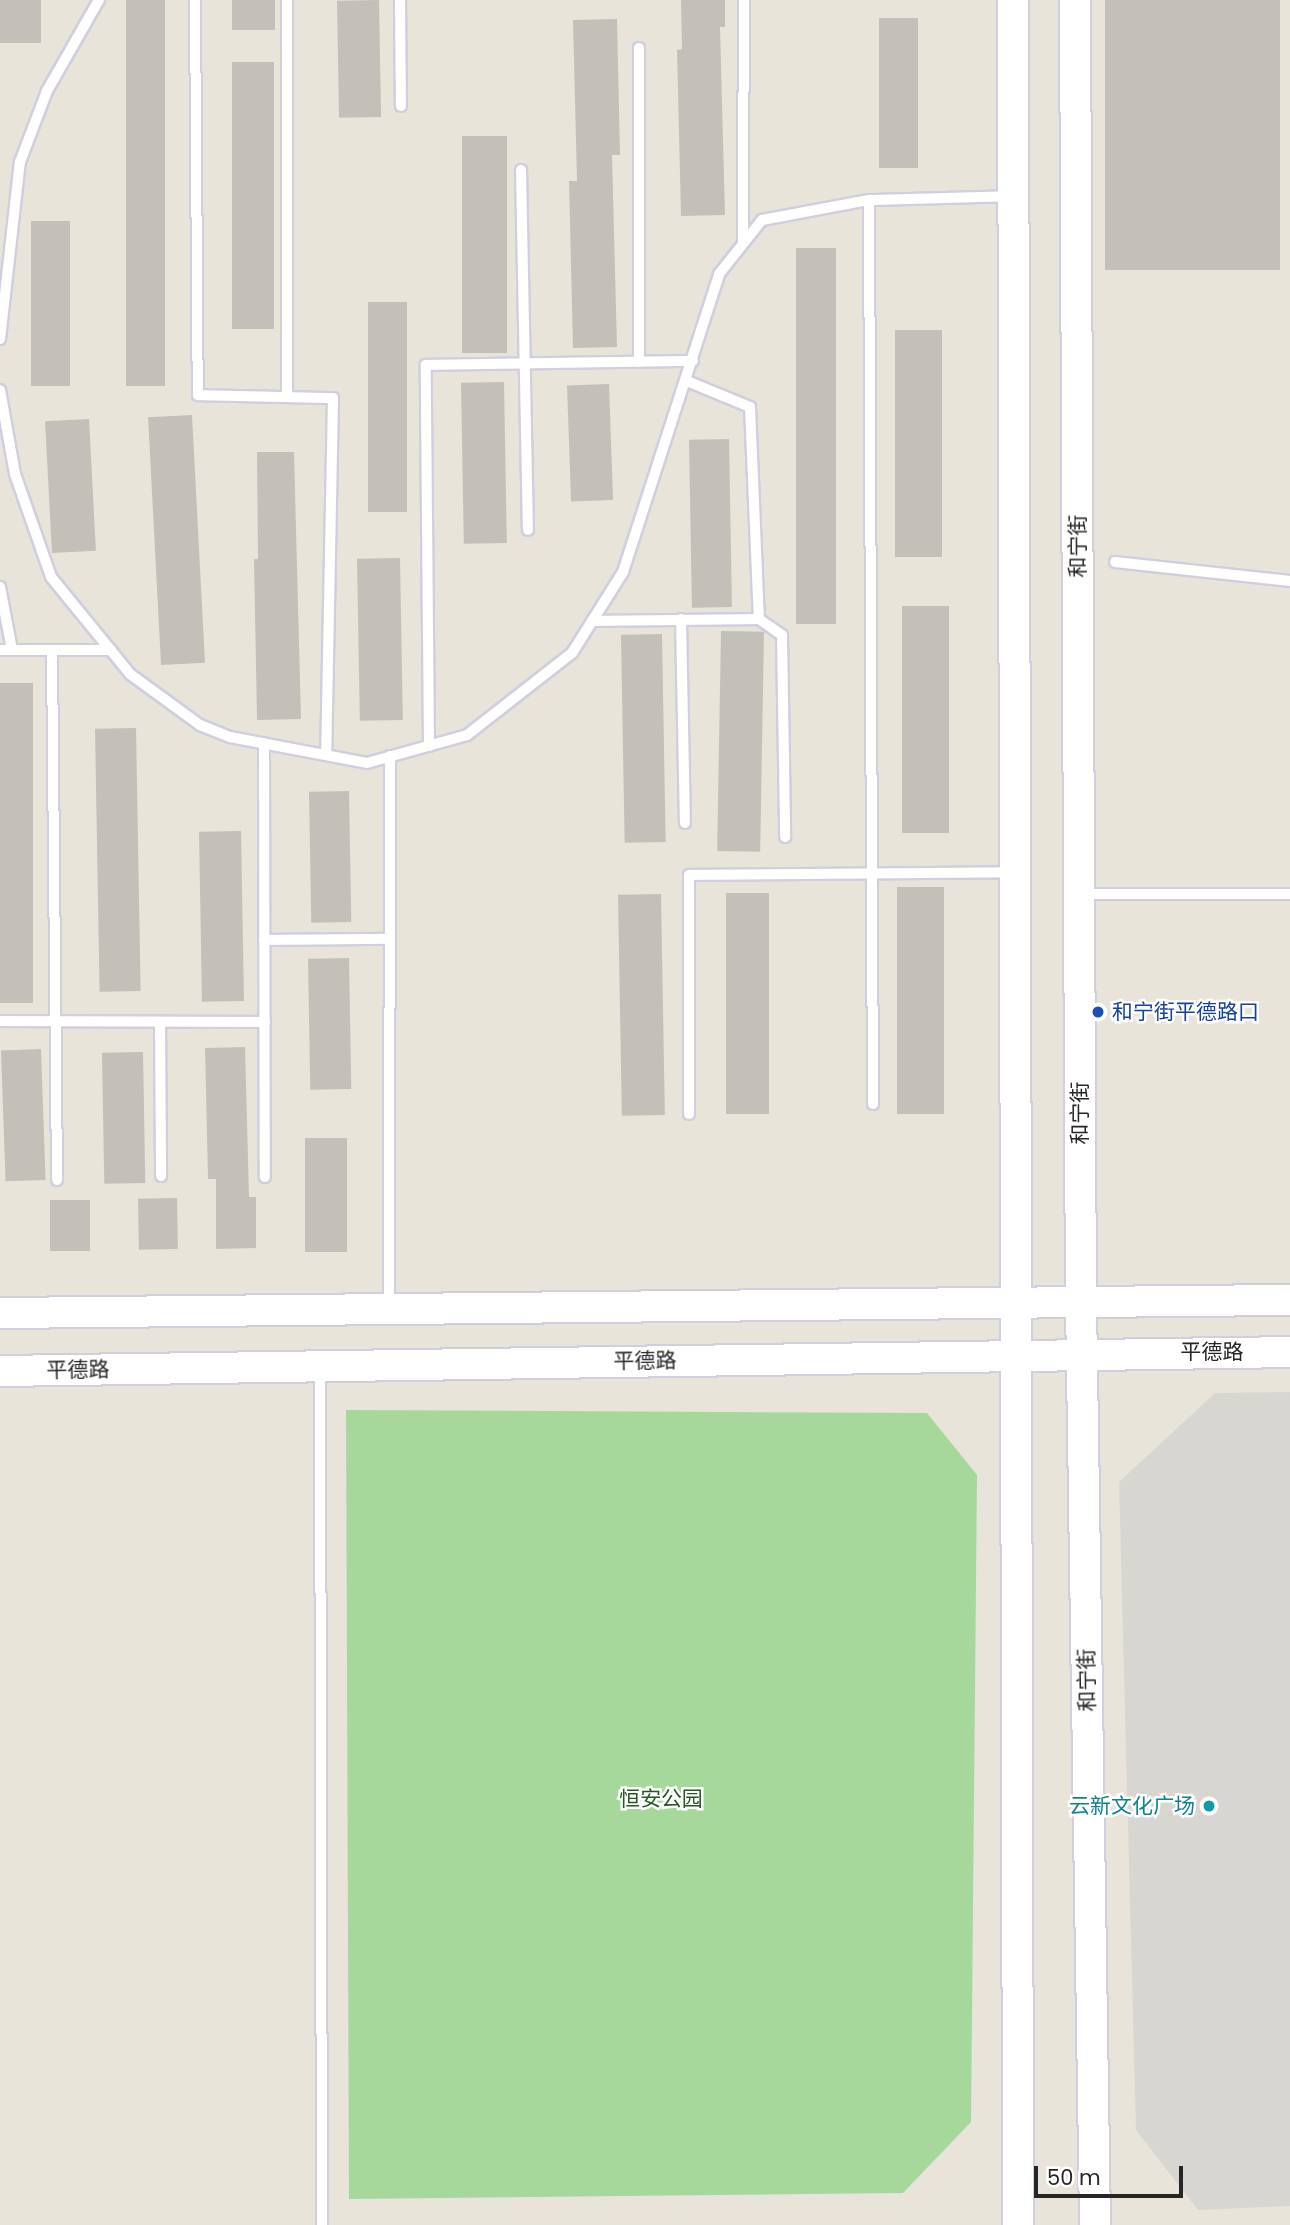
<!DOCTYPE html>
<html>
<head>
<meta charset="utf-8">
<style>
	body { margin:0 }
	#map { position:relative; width:1290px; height:2225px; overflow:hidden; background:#e8e4d9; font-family:Poppins,"Noto Sans SC",sans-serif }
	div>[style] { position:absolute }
	.green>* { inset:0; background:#a6d89c }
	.plaza>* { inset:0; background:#d8d6d0 }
	.building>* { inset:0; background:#c3c0b9; transform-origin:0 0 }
	.roads { filter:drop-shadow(2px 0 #cfcfde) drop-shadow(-2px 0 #cfcfde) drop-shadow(0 2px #cfcfde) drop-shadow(0 -2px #cfcfde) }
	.lane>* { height:10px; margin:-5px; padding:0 5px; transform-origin:5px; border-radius:5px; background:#fff }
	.secondary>* { height:30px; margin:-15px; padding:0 15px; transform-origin:15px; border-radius:15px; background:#fff }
	.dots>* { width:19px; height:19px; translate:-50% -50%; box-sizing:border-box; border:4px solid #fff; border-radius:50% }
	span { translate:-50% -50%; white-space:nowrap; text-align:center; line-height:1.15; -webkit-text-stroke:5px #fff; paint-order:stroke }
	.street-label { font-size:21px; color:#262626 }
	.transit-label { font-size:21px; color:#164399 }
	.left { translate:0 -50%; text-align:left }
	.park-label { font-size:21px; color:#235921 }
	.culture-label { font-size:21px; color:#0d838f }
	.right { translate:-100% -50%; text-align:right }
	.scale { position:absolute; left:1034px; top:2166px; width:149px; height:32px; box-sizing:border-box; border:4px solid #262626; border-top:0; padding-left:9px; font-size:21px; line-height:24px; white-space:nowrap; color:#262626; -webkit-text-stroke:5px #fff; paint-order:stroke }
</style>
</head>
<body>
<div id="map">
	<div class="green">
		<div style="clip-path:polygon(346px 1410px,927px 1413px,977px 1475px,971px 2122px,903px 2193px,349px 2199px)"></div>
	</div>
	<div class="plaza">
		<div style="clip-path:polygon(1290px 1392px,1290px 2206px,1198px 2210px,1136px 2130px,1119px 1482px,1215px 1393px)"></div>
	</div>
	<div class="building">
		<div style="left:0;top:0;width:41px;height:43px"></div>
		<div style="left:126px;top:0;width:39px;height:386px"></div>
		<div style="left:232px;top:0;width:43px;height:30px"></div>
		<div style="left:379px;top:0;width:117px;height:42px;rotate:89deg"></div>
		<div style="clip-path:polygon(681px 0,725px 0,725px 27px,720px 27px,725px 215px,681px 216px,677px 50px,682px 49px)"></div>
		<div style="left:1105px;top:0;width:175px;height:270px"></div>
		<div style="left:879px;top:18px;width:39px;height:150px"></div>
		<div style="clip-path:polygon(617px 19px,620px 155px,612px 155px,617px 347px,573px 348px,569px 181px,577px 181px,573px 20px)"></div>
		<div style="left:232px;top:62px;width:42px;height:267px"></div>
		<div style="left:462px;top:136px;width:45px;height:217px"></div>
		<div style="left:31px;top:221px;width:39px;height:165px"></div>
		<div style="left:796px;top:248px;width:40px;height:376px"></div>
		<div style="left:368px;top:302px;width:39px;height:210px"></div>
		<div style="left:895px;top:330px;width:47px;height:227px"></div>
		<div style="left:504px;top:382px;width:161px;height:43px;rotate:89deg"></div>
		<div style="left:609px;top:384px;width:116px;height:42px;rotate:88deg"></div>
		<div style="left:192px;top:415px;width:248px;height:44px;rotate:87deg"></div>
		<div style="left:89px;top:419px;width:132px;height:44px;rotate:87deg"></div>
		<div style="left:729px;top:439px;width:168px;height:40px;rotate:89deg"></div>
		<div style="clip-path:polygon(257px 452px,294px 452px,301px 719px,257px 720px,254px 559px,258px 559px)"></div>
		<div style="left:400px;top:558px;width:162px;height:43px;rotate:89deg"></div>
		<div style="left:902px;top:606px;width:47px;height:227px"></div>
		<div style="left:721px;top:631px;width:43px;height:220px;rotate:1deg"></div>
		<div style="left:662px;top:634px;width:208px;height:41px;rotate:89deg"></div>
		<div style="left:0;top:683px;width:33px;height:320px"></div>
		<div style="left:136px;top:728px;width:263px;height:41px;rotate:89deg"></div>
		<div style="left:349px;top:791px;width:131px;height:40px;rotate:89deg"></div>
		<div style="left:241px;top:831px;width:170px;height:42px;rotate:89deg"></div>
		<div style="left:897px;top:887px;width:47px;height:227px"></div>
		<div style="left:726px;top:893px;width:43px;height:221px"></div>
		<div style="left:661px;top:894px;width:221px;height:43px;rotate:89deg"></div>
		<div style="left:349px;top:958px;width:131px;height:41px;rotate:89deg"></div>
		<div style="clip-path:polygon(245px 1047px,249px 1197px,256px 1197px,256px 1248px,216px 1249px,216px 1179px,208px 1179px,205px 1048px)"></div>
		<div style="left:41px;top:1049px;width:131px;height:40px;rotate:88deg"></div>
		<div style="left:143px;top:1052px;width:131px;height:41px;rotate:89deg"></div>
		<div style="left:347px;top:1138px;width:114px;height:42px;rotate:90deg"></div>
		<div style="left:177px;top:1198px;width:51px;height:39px;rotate:89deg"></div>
		<div style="left:90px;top:1200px;width:51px;height:40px;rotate:90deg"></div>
	</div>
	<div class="roads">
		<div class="lane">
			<div style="left:195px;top:0;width:395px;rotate:89.6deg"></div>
			<div style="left:198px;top:395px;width:135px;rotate:1.3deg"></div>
			<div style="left:333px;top:398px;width:357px;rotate:91.1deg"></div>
			<div style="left:287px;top:0;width:397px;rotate:90deg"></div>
			<div style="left:400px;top:0;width:106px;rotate:89.5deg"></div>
			<div style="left:521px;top:170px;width:360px;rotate:88.9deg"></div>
			<div style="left:869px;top:200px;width:904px;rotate:89.75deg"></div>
			<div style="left:743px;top:243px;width:243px;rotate:-89.8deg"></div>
			<div style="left:0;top:339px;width:178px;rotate:-83.6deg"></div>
			<div style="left:20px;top:162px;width:76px;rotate:-69.2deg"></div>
			<div style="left:47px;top:91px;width:105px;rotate:-60.3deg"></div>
			<div style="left:639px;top:362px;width:314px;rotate:-90deg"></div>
			<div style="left:687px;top:381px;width:68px;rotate:22.4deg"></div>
			<div style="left:750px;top:407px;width:212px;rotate:87.6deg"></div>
			<div style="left:759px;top:619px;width:28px;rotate:35deg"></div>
			<div style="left:782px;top:635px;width:202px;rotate:89.1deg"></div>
			<div style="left:0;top:390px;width:85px;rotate:79.9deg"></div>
			<div style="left:15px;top:474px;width:109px;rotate:70.7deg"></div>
			<div style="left:51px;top:577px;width:125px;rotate:50.8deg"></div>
			<div style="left:130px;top:674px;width:87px;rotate:36.1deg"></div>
			<div style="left:200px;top:725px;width:32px;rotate:22deg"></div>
			<div style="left:230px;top:737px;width:139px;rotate:10.7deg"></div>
			<div style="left:367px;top:763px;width:104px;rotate:-15.6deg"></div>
			<div style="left:467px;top:735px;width:133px;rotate:-38deg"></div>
			<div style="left:572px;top:653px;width:96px;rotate:-57.8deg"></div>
			<div style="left:623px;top:572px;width:313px;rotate:-72.1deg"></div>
			<div style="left:719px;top:274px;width:69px;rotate:-51.5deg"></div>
			<div style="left:762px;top:220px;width:109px;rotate:-10.6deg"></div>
			<div style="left:869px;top:200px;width:142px;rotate:-1.6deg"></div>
			<div style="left:1115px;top:562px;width:176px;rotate:6.2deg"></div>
			<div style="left:0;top:587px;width:64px;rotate:79.2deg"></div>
			<div style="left:681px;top:619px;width:204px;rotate:88.9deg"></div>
			<div style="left:592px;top:621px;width:167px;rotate:-0.7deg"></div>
			<div style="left:0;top:650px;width:111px"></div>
			<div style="left:52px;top:650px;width:530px;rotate:89.46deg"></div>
			<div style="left:264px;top:743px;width:434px;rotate:89.9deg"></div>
			<div style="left:429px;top:746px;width:381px;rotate:-90.5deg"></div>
			<div style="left:426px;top:365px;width:267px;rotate:-0.9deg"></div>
			<div style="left:1079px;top:894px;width:211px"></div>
			<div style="left:264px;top:940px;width:126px;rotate:-0.5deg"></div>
			<div style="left:0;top:1021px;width:265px;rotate:0.2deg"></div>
			<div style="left:160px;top:1022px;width:154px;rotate:89.6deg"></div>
			<div style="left:689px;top:1114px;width:239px;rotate:-90deg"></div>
			<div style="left:689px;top:875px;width:322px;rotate:-0.5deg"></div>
			<div style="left:389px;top:1307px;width:551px;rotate:-89.9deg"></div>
			<div style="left:320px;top:1369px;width:856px;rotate:89.87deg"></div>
		</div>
		<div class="secondary">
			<div style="left:1013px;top:0;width:2225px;rotate:89.87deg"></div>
			<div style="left:1075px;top:0;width:1301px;rotate:89.74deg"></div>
			<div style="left:1081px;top:1301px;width:924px;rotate:89.13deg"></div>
			<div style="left:0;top:1313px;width:1290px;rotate:-0.58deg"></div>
			<div style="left:0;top:1371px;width:1290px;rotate:-0.84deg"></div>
		</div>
	</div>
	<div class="dots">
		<div style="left:1098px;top:1012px;background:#1a4fb4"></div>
		<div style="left:1209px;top:1806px;background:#0f9aa8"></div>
	</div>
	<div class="street-label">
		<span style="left:1078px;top:546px;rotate:-90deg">和宁街</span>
		<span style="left:1080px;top:1113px;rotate:-90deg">和宁街</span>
		<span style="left:1212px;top:1352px">平德路</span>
		<span style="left:645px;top:1361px;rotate:-1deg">平德路</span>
		<span style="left:78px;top:1370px;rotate:-1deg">平德路</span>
		<span style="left:1087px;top:1680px;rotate:-91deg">和宁街</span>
	</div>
	<div class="transit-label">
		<span class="left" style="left:1112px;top:1012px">和宁街平德路口</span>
	</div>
	<div class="park-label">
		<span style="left:661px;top:1799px">恒安公园</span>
	</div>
	<div class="culture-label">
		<span class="right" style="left:1195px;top:1806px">云新文化广场</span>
	</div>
	<div class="scale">50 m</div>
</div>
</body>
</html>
